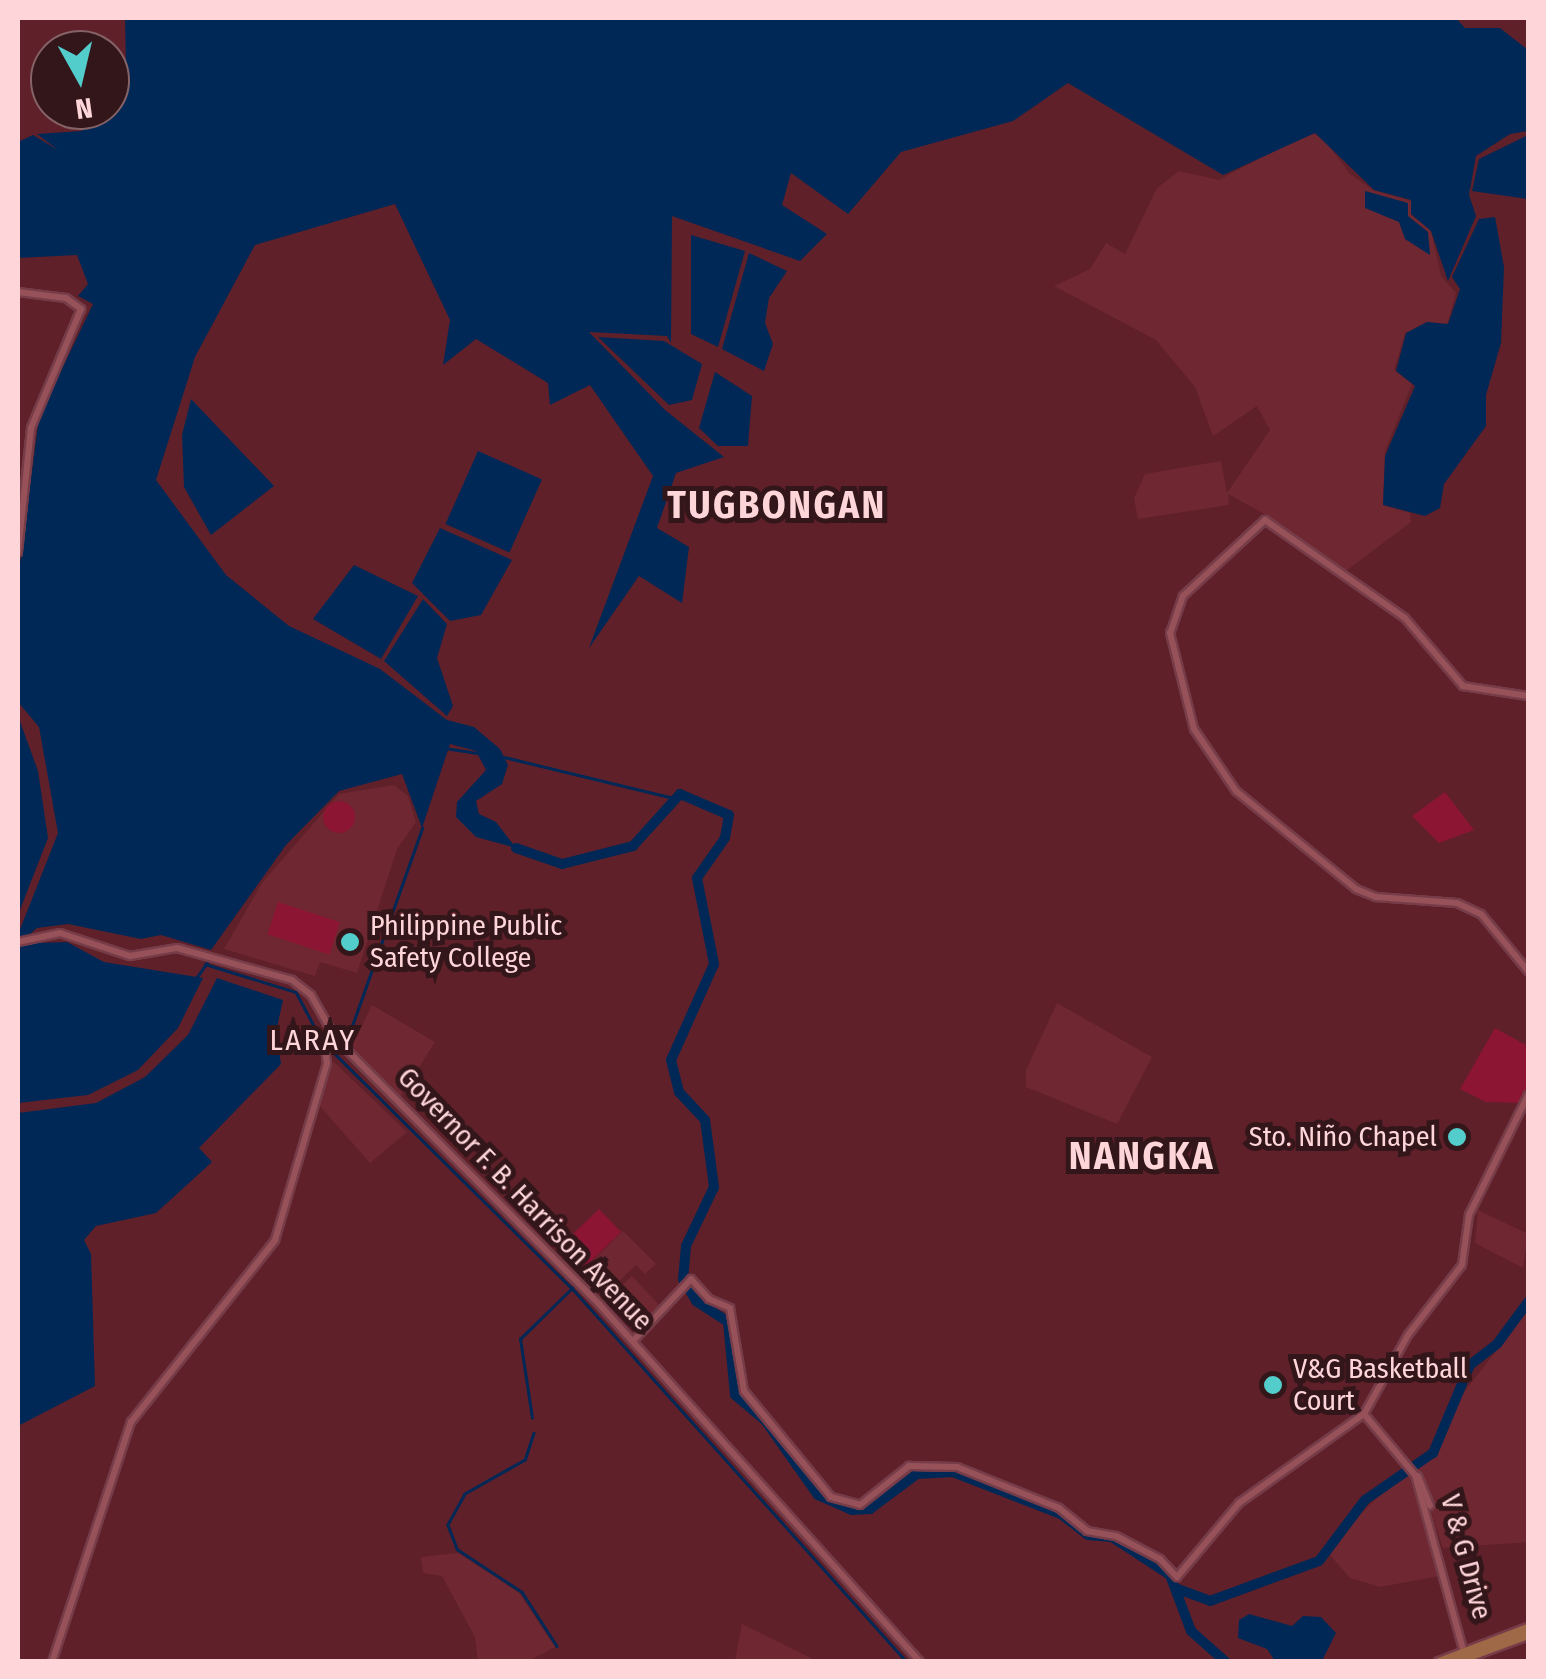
<!DOCTYPE html>
<html>
<head>
<meta charset="utf-8">
<style>
	body { margin:0 }
	#map { position:relative; width:1546px; height:1679px; overflow:hidden; background:#5f202a; font-family:"Fira Sans Condensed",sans-serif }
	div>[style] { position:absolute }
	.built>* { inset:0; background:#6f2732; transform-origin:0 0 }
	.green>* { inset:0; background:#8b1533; transform-origin:0 0 }
	.round { border-radius:50% }
	.water>* { inset:0; background:#002856; transform-origin:0 0 }
	.stream>* { height:2.5px; margin:-1.25px; padding:0 1.25px; transform-origin:1.25px; border-radius:1.25px; background:#002856 }
	.river>* { height:10px; margin:-5px; padding:0 5px; transform-origin:5px; border-radius:5px; background:#002856 }
	.roads { filter:drop-shadow(2px 0 #763d49) drop-shadow(-2px 0 #763d49) drop-shadow(0 2px #763d49) drop-shadow(0 -2px #763d49) }
	.tertiary>* { height:6px; margin:-3px; padding:0 3px; transform-origin:3px; border-radius:3px; background:#975159 }
	.primary>* { height:8px; margin:-4px; padding:0 4px; transform-origin:4px; border-radius:4px; background:#9f6948 }
	.dots>* { width:28px; height:28px; translate:-50% -50%; box-sizing:border-box; border:5px solid #331619; border-radius:50% }
	span { translate:-50% -50%; white-space:nowrap; text-align:center; line-height:1.15; -webkit-text-stroke:10px #331619; paint-order:stroke }
	.poi-label { font-size:28px; color:#fed5d8 }
	.left { translate:0 -50%; text-align:left }
	.right { translate:-100% -50%; text-align:right }
	.street-label { font-size:28px; color:#fed5d8 }
	.neighbourhood-label { font-size:30px; color:#fed5d8; letter-spacing:2.5px }
	.district-label { font-size:38px; color:#fed5d8; font-weight:700; letter-spacing:2.5px }
	.frame { position:absolute; inset:0; border:20px solid #fed5d8; pointer-events:none }
	.north { position:absolute; left:30px; top:30px; width:100px; height:100px; box-sizing:border-box; background:#331619; border:2px solid #846265; border-radius:50%; rotate:172deg; font-size:28px; font-weight:700; line-height:40px; text-align:center; color:#fed5d8 }
	.north::after { content:''; display:block; margin:auto; width:35px; height:45px; background:#53cdcb; clip-path:polygon(50% 0,100% 100%,50% 72%,0 100%) }
</style>
</head>
<body>
<div id="map">
	<div class="built">
		<div style="clip-path:polygon(1309px 132px,1323px 138px,1350px 174px,1373px 190px,1411px 201px,1411px 215px,1431px 230px,1441px 276px,1456px 293px,1447px 324px,1427px 322px,1405px 333px,1394px 370px,1412px 384px,1385px 451px,1383px 505px,1410px 513px,1411px 522px,1342px 574px,1270px 517px,1228px 494px,1229px 505px,1138px 519px,1134px 498px,1145px 474px,1221px 461px,1227px 493px,1270px 430px,1257px 406px,1213px 436px,1195px 387px,1156px 340px,1054px 286px,1090px 269px,1106px 243px,1125px 254px,1157px 188px,1179px 171px,1219px 180px)"></div>
		<div style="clip-path:polygon(394px 785px,408px 796px,416px 822px,397px 849px,357px 973px,320px 962px,315px 976px,224px 949px,262px 883px,339px 794px)"></div>
		<div style="clip-path:polygon(1057px 1003px,1152px 1057px,1117px 1124px,1026px 1087px,1026px 1070px)"></div>
		<div style="clip-path:polygon(372px 1005px,435px 1042px,399px 1099px,351px 1048px)"></div>
		<div style="clip-path:polygon(333px 1061px,407px 1132px,370px 1163px,318px 1104px)"></div>
		<div style="clip-path:polygon(1478px 1210px,1528px 1234px,1523px 1268px,1475px 1243px)"></div>
		<div style="clip-path:polygon(623px 1231px,656px 1264px,645px 1274px,636px 1265px,606px 1294px,583px 1270px)"></div>
		<div style="left:632px;top:1276px;width:42px;height:36px;rotate:47deg"></div>
		<div style="clip-path:polygon(1528px 1310px,1528px 1542px,1443px 1548px,1416px 1468px,1437px 1456px,1461px 1396px)"></div>
		<div style="clip-path:polygon(1407px 1469px,1440px 1576px,1380px 1587px,1350px 1578px,1329px 1554px,1343px 1531px)"></div>
		<div style="clip-path:polygon(458px 1553px,519px 1593px,555px 1647px,529px 1661px,478px 1661px,475px 1637px,442px 1576px,423px 1573px,421px 1557px)"></div>
		<div style="clip-path:polygon(742px 1624px,811px 1658px,816px 1661px,735px 1661px)"></div>
	</div>
	<div class="green">
		<div style="clip-path:polygon(1445px 792px,1474px 830px,1439px 843px,1412px 816px)"></div>
		<div class="round" style="left:323px;top:801px;width:32px;height:32px"></div>
		<div style="left:278px;top:902px;width:65px;height:34px;rotate:18deg"></div>
		<div style="clip-path:polygon(1495px 1028px,1528px 1046px,1528px 1090px,1521px 1103px,1486px 1102px,1460px 1089px)"></div>
		<div style="left:599px;top:1209px;width:32px;height:54px;rotate:46deg"></div>
	</div>
	<div class="water">
		<div style="clip-path:polygon(125px 18px,1456px 18px,1465px 28px,1500px 28px,1528px 50px,1528px 131px,1510px 134px,1476px 156px,1469px 195px,1476px 216px,1448px 281px,1431px 231px,1411px 214px,1411px 200px,1374px 190px,1315px 133px,1223px 175px,1068px 83px,1013px 121px,901px 152px,848px 214px,791px 173px,782px 205px,827px 234px,800px 261px,672px 216px,671px 343px,667px 336px,589px 332px,665px 410px,724px 457px,676px 473px,657px 528px,689px 547px,682px 603px,639px 576px,589px 648px,653px 476px,590px 385px,550px 405px,548px 383px,476px 339px,443px 365px,450px 320px,395px 204px,255px 245px,195px 357px,156px 480px,226px 575px,289px 626px,380px 669px,447px 720px,474px 727px,500px 749px,508px 765px,502px 784px,476px 801px,479px 814px,496px 822px,516px 848px,476px 837px,456px 817px,457px 802px,486px 770px,476px 751px,450px 744px,422px 828px,402px 774px,339px 791px,286px 845px,211px 950px,161px 935px,141px 939px,68px 924px,37px 928px,30px 934px,33px 943px,67px 942px,104px 962px,203px 978px,178px 1028px,138px 1070px,88px 1095px,18px 1103px,19px 932px,58px 833px,39px 727px,18px 702px,18px 579px,39px 417px,93px 304px,78px 296px,88px 284px,77px 255px,18px 258px,18px 142px,33px 135px,58px 150px,37px 134px,82px 131px,83px 110px,110px 110px,110px 68px,126px 67px)"></div>
		<div style="clip-path:polygon(1528px 135px,1528px 199px,1472px 191px,1479px 159px)"></div>
		<div style="clip-path:polygon(1365px 191px,1408px 203px,1408px 216px,1428px 232px,1430px 255px,1405px 239px,1399px 222px,1365px 208px)"></div>
		<div style="clip-path:polygon(1495px 217px,1504px 267px,1501px 343px,1486px 395px,1486px 426px,1444px 484px,1440px 508px,1425px 516px,1383px 505px,1385px 456px,1415px 386px,1396px 371px,1406px 333px,1427px 322px,1448px 324px,1460px 289px,1452px 277px,1479px 219px)"></div>
		<div style="clip-path:polygon(691px 235px,745px 251px,718px 347px,691px 334px)"></div>
		<div style="clip-path:polygon(749px 253px,787px 271px,769px 298px,765px 323px,773px 344px,764px 371px,722px 349px)"></div>
		<div style="clip-path:polygon(598px 337px,664px 341px,702px 364px,692px 400px,669px 405px)"></div>
		<div style="clip-path:polygon(715px 372px,752px 396px,748px 446px,718px 446px,699px 428px)"></div>
		<div style="clip-path:polygon(191px 399px,274px 486px,211px 535px,184px 487px,182px 435px)"></div>
		<div style="left:478px;top:451px;width:70px;height:80px;rotate:24deg"></div>
		<div style="clip-path:polygon(440px 528px,512px 560px,481px 615px,450px 621px,412px 583px)"></div>
		<div style="clip-path:polygon(354px 565px,418px 596px,381px 659px,313px 619px)"></div>
		<div style="clip-path:polygon(423px 599px,447px 624px,437px 658px,453px 706px,447px 716px,384px 661px)"></div>
		<div style="clip-path:polygon(18px 716px,38px 771px,48px 838px,18px 915px)"></div>
		<div style="clip-path:polygon(217px 978px,283px 1000px,276px 1032px,281px 1064px,199px 1148px,212px 1162px,156px 1213px,96px 1226px,84px 1240px,91px 1254px,95px 1386px,18px 1426px,18px 1113px,96px 1103px,145px 1077px,188px 1035px)"></div>
		<div style="clip-path:polygon(1249px 1614px,1292px 1626px,1303px 1616px,1321px 1617px,1336px 1633px,1322px 1661px,1275px 1661px,1267px 1649px,1238px 1638px,1239px 1620px)"></div>
	</div>
	<div class="stream">
		<div style="left:349px;top:656px;width:21px;rotate:25deg"></div>
		<div style="left:445px;top:748px;width:32px;rotate:9deg"></div>
		<div style="left:504px;top:757px;width:174px;rotate:13.6deg"></div>
		<div style="left:205px;top:964px;width:95px;rotate:17.1deg"></div>
		<div style="left:296px;top:992px;width:55px;rotate:62deg"></div>
		<div style="left:322px;top:1041px;width:351px;rotate:44.7deg"></div>
		<div style="left:572px;top:1288px;width:502px;rotate:48.15deg"></div>
		<div style="left:197px;top:977px;width:19px;rotate:-55deg"></div>
		<div style="left:346px;top:1043px;width:228px;rotate:-70.5deg"></div>
		<div style="left:532px;top:1418px;width:80px;rotate:-98.6deg"></div>
		<div style="left:520px;top:1339px;width:73px;rotate:-44.4deg"></div>
		<div style="left:534px;top:1433px;width:28px;rotate:108deg"></div>
		<div style="left:525px;top:1460px;width:69px;rotate:150.5deg"></div>
		<div style="left:465px;top:1494px;width:35px;rotate:119deg"></div>
		<div style="left:448px;top:1525px;width:26px;rotate:69deg"></div>
		<div style="left:457px;top:1549px;width:78px;rotate:33.5deg"></div>
		<div style="left:522px;top:1592px;width:64px;rotate:57.1deg"></div>
	</div>
	<div class="river">
		<div style="left:516px;top:848px;width:49px;rotate:19.2deg"></div>
		<div style="left:562px;top:864px;width:73px;rotate:-14.2deg"></div>
		<div style="left:633px;top:846px;width:70px;rotate:-47.9deg"></div>
		<div style="left:680px;top:794px;width:53px;rotate:23.2deg"></div>
		<div style="left:729px;top:815px;width:23px;rotate:100deg"></div>
		<div style="left:725px;top:838px;width:49px;rotate:125deg"></div>
		<div style="left:697px;top:878px;width:88px;rotate:78.8deg"></div>
		<div style="left:714px;top:964px;width:105px;rotate:114.1deg"></div>
		<div style="left:671px;top:1060px;width:33px;rotate:76deg"></div>
		<div style="left:679px;top:1092px;width:38px;rotate:47deg"></div>
		<div style="left:705px;top:1120px;width:68px;rotate:82.3deg"></div>
		<div style="left:714px;top:1187px;width:65px;rotate:115.4deg"></div>
		<div style="left:686px;top:1246px;width:33px;rotate:95deg"></div>
		<div style="left:683px;top:1279px;width:26px;rotate:59deg"></div>
		<div style="left:696px;top:1301px;width:38px;rotate:33deg"></div>
		<div style="left:728px;top:1322px;width:73px;rotate:84.5deg"></div>
		<div style="left:735px;top:1395px;width:39px;rotate:40deg"></div>
		<div style="left:765px;top:1420px;width:92px;rotate:54.8deg"></div>
		<div style="left:818px;top:1495px;width:37px;rotate:24deg"></div>
		<div style="left:852px;top:1510px;width:18px;rotate:-3deg"></div>
		<div style="left:870px;top:1509px;width:59px;rotate:-36.7deg"></div>
		<div style="left:917px;top:1474px;width:36px;rotate:-3deg"></div>
		<div style="left:953px;top:1472px;width:116px;rotate:21.3deg"></div>
		<div style="left:1061px;top:1514px;width:34px;rotate:38deg"></div>
		<div style="left:1088px;top:1535px;width:24px;rotate:5deg"></div>
		<div style="left:1112px;top:1537px;width:69px;rotate:33.2deg"></div>
		<div style="left:1170px;top:1575px;width:60px;rotate:69.4deg"></div>
		<div style="left:1191px;top:1631px;width:47px;rotate:41.5deg"></div>
		<div style="left:1175px;top:1588px;width:37px;rotate:20deg"></div>
		<div style="left:1210px;top:1601px;width:116px;rotate:-20.2deg"></div>
		<div style="left:1319px;top:1561px;width:76px;rotate:-53deg"></div>
		<div style="left:1365px;top:1500px;width:83px;rotate:-34.7deg"></div>
		<div style="left:1433px;top:1453px;width:95px;rotate:-67.2deg"></div>
		<div style="left:1470px;top:1365px;width:34px;rotate:-38deg"></div>
		<div style="left:1497px;top:1344px;width:52px;rotate:-53.6deg"></div>
	</div>
	<div class="roads">
		<div class="tertiary">
			<div style="left:18px;top:292px;width:48px;rotate:7.1deg"></div>
			<div style="left:66px;top:298px;width:19px;rotate:36deg"></div>
			<div style="left:81px;top:309px;width:129px;rotate:112.8deg"></div>
			<div style="left:31px;top:428px;width:125px;rotate:96deg"></div>
			<div style="left:1528px;top:696px;width:66px;rotate:-171.3deg"></div>
			<div style="left:1463px;top:686px;width:89px;rotate:-130.5deg"></div>
			<div style="left:1405px;top:618px;width:171px;rotate:-145deg"></div>
			<div style="left:1265px;top:520px;width:112px;rotate:137.2deg"></div>
			<div style="left:1183px;top:596px;width:39px;rotate:109deg"></div>
			<div style="left:1170px;top:633px;width:99px;rotate:76deg"></div>
			<div style="left:1194px;top:729px;width:75px;rotate:55.9deg"></div>
			<div style="left:1236px;top:791px;width:155px;rotate:39.2deg"></div>
			<div style="left:1356px;top:889px;width:22px;rotate:22deg"></div>
			<div style="left:1376px;top:897px;width:81px;rotate:4.2deg"></div>
			<div style="left:1457px;top:903px;width:26px;rotate:25deg"></div>
			<div style="left:1481px;top:914px;width:74px;rotate:50.5deg"></div>
			<div style="left:18px;top:942px;width:43px;rotate:-12.1deg"></div>
			<div style="left:60px;top:933px;width:74px;rotate:18.2deg"></div>
			<div style="left:130px;top:956px;width:48px;rotate:-9.7deg"></div>
			<div style="left:177px;top:948px;width:119px;rotate:15.5deg"></div>
			<div style="left:292px;top:980px;width:24px;rotate:38deg"></div>
			<div style="left:311px;top:995px;width:51px;rotate:60.4deg"></div>
			<div style="left:336px;top:1039px;width:373px;rotate:45.2deg"></div>
			<div style="left:599px;top:1304px;width:481px;rotate:48.1deg"></div>
			<div style="left:633px;top:1341px;width:85px;rotate:-46.9deg"></div>
			<div style="left:691px;top:1279px;width:27px;rotate:48deg"></div>
			<div style="left:709px;top:1299px;width:23px;rotate:23deg"></div>
			<div style="left:730px;top:1308px;width:84px;rotate:80.4deg"></div>
			<div style="left:744px;top:1391px;width:137px;rotate:50.6deg"></div>
			<div style="left:831px;top:1497px;width:30px;rotate:15deg"></div>
			<div style="left:860px;top:1505px;width:63px;rotate:-38.5deg"></div>
			<div style="left:909px;top:1466px;width:48px;rotate:1.2deg"></div>
			<div style="left:957px;top:1467px;width:110px;rotate:21.9deg"></div>
			<div style="left:1059px;top:1508px;width:36px;rotate:39deg"></div>
			<div style="left:1087px;top:1531px;width:29px;rotate:10deg"></div>
			<div style="left:1116px;top:1536px;width:50px;rotate:27.6deg"></div>
			<div style="left:1160px;top:1559px;width:25px;rotate:47deg"></div>
			<div style="left:1177px;top:1577px;width:97px;rotate:-50deg"></div>
			<div style="left:1239px;top:1503px;width:153px;rotate:-35.5deg"></div>
			<div style="left:1364px;top:1414px;width:90px;rotate:-60.9deg"></div>
			<div style="left:1408px;top:1335px;width:88px;rotate:-52.4deg"></div>
			<div style="left:1462px;top:1265px;width:50px;rotate:-82deg"></div>
			<div style="left:1469px;top:1215px;width:134px;rotate:-63.8deg"></div>
			<div style="left:1364px;top:1414px;width:80px;rotate:50.1deg"></div>
			<div style="left:1415px;top:1475px;width:189px;rotate:74.6deg"></div>
			<div style="left:1418px;top:1476px;width:32px;rotate:68deg"></div>
			<div style="left:52px;top:1662px;width:253px;rotate:-71.8deg"></div>
			<div style="left:131px;top:1422px;width:232px;rotate:-51.6deg"></div>
			<div style="left:275px;top:1240px;width:184px;rotate:-73.6deg"></div>
			<div style="left:327px;top:1063px;width:15px;rotate:-98deg"></div>
			<div style="left:325px;top:1048px;width:14px;rotate:-39deg"></div>
		</div>
		<div class="primary">
			<div style="left:1439px;top:1662px;width:95px;rotate:-20.9deg"></div>
			<div style="left:1455px;top:1662px;width:78px;rotate:-20.3deg"></div>
		</div>
	</div>
	<div class="dots">
		<div style="left:350px;top:942px;background:#53cdcb"></div>
		<div style="left:1457px;top:1137px;background:#53cdcb"></div>
		<div style="left:1273px;top:1385px;background:#53cdcb"></div>
	</div>
	<div class="poi-label">
		<span class="left" style="left:370px;top:942px">Philippine Public<br>Safety College</span>
		<span class="right" style="left:1437px;top:1137px">Sto. Niño Chapel</span>
		<span class="left" style="left:1293px;top:1385px">V&amp;G Basketball<br>Court</span>
	</div>
	<div class="street-label">
		<span style="left:525px;top:1199px;rotate:46deg">Governor F. B. Harrison Avenue</span>
		<span style="left:1466px;top:1557px;rotate:75deg">V &amp; G Drive</span>
	</div>
	<div class="neighbourhood-label">
		<span style="left:313px;top:1040px">LARAY</span>
	</div>
	<div class="district-label">
		<span style="left:777px;top:506px">TUGBONGAN</span>
		<span style="left:1142px;top:1157px">NANGKA</span>
	</div>
	<div class="frame"></div>
	<div class="north">N</div>
</div>
</body>
</html>
